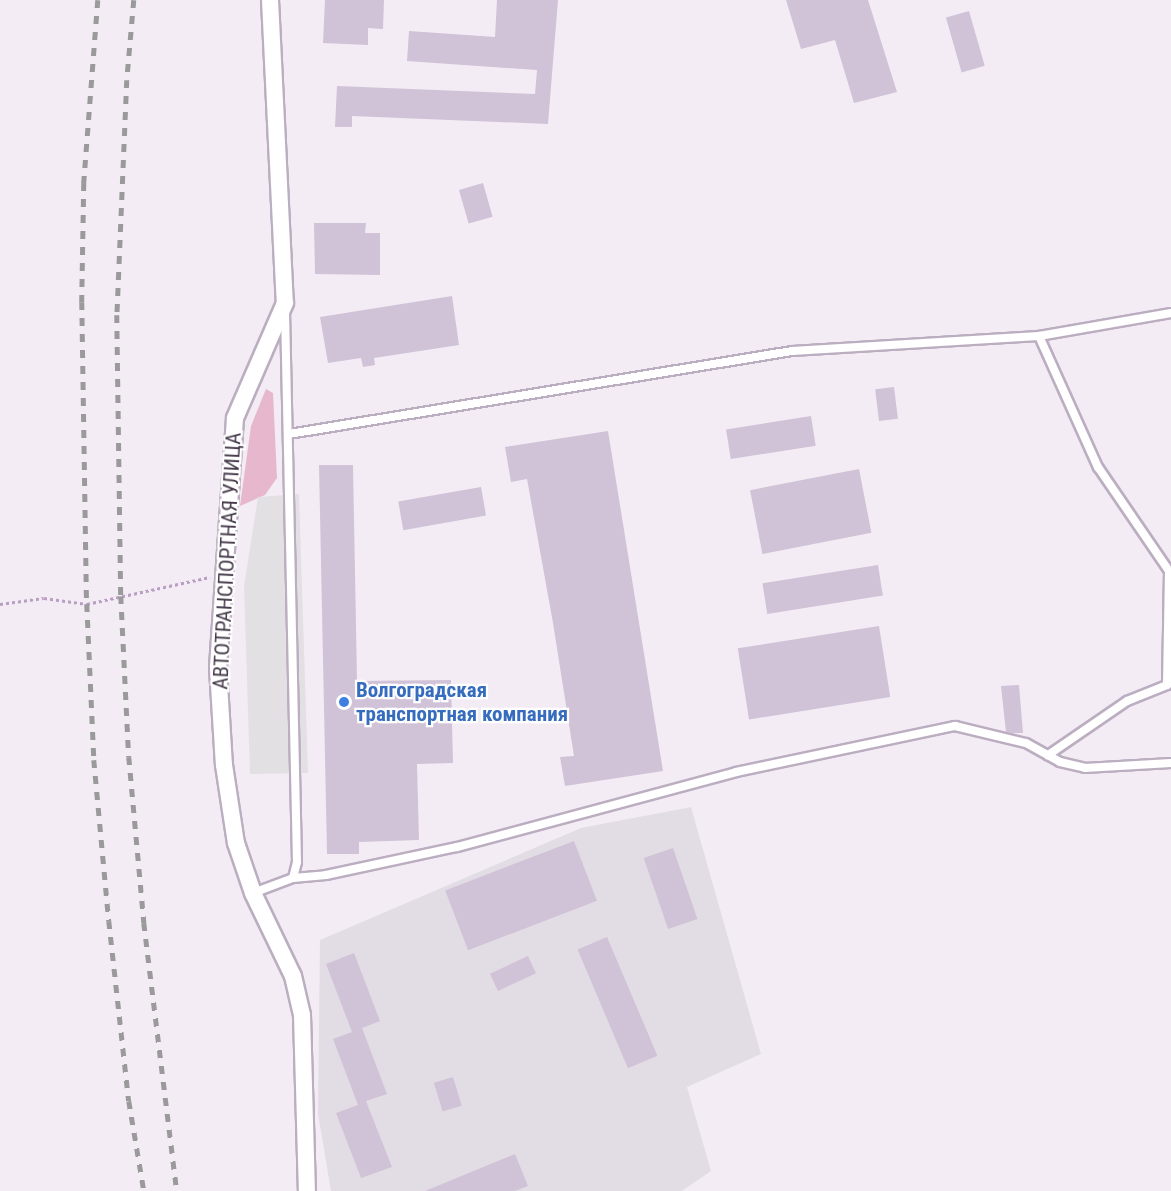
<!DOCTYPE html>
<html>
<head>
<meta charset="utf-8">
<style>
	body { margin:0 }
	#map { position:relative; width:1171px; height:1191px; overflow:hidden; background:#f3ecf5; font-family:"Roboto Condensed",sans-serif }
	div>[style] { position:absolute }
	.industrial>* { inset:0; background:#e2dde5 }
	.green>* { inset:0; background:#e7b7cd }
	.parking>* { inset:0; background:#e3e0e4 }
	.building>* { inset:0; background:#d0c2d7; transform-origin:0 0 }
	.path>* { height:3px; margin-top:-1.5px; transform-origin:0; background:repeating-linear-gradient(90deg,#b9a0c2 0 3px,transparent 0 6px) }
	.roads { filter:drop-shadow(2px 0 #bcaec1) drop-shadow(-2px 0 #bcaec1) drop-shadow(0 2px #bcaec1) drop-shadow(0 -2px #bcaec1) }
	.service>* { height:8px; margin:-4px; padding:0 4px; transform-origin:4px; border-radius:4px; background:#fff }
	.minor>* { height:16px; margin:-8px; padding:0 8px; transform-origin:8px; border-radius:8px; background:#fff }
	.rail>* { height:4.5px; margin-top:-2.25px; transform-origin:0; background:repeating-linear-gradient(90deg,#9a9a9a 0 8px,transparent 0 16px) }
	.dots>* { width:16px; height:16px; translate:-50% -50%; box-sizing:border-box; border:3px solid #fff; border-radius:50% }
	span { translate:-50% -50%; white-space:nowrap; text-align:center; line-height:1.15; -webkit-text-stroke:4.5px #fff; paint-order:stroke }
	.street-label { font-size:21px; color:#45394a }
	.shop-label { font-size:21px; color:#366cbe; font-weight:700 }
	.left { translate:0 -50%; text-align:left }
</style>
</head>
<body>
<div id="map">
	<div class="industrial">
		<div style="clip-path:polygon(691px 807px,761px 1054px,687px 1087px,711px 1171px,682px 1191px,331px 1191px,318px 1114px,320px 940px,581px 828px)"></div>
	</div>
	<div class="green">
		<div style="clip-path:polygon(266px 389px,273px 393px,277px 478px,265px 495px,240px 506px,251px 426px)"></div>
	</div>
	<div class="parking">
		<div style="clip-path:polygon(299px 494px,308px 773px,250px 774px,244px 586px,258px 497px)"></div>
	</div>
	<div class="building">
		<div style="clip-path:polygon(325px 0,384px 0,383px 29px,368px 28px,368px 45px,323px 43px)"></div>
		<div style="clip-path:polygon(497px 0,558px 0,548px 124px,352px 116px,352px 127px,335px 127px,337px 86px,535px 94px,537px 70px,407px 61px,409px 31px,495px 37px)"></div>
		<div style="clip-path:polygon(786px 0,868px 0,897px 92px,854px 103px,835px 40px,801px 49px)"></div>
		<div style="left:969px;top:11px;width:57px;height:24px;rotate:74deg"></div>
		<div style="left:483px;top:183px;width:35px;height:25px;rotate:74deg"></div>
		<div style="clip-path:polygon(314px 223px,366px 223px,365px 233px,380px 233px,380px 275px,315px 274px)"></div>
		<div style="clip-path:polygon(452px 296px,459px 345px,374px 358px,375px 365px,363px 367px,361px 358px,328px 363px,320px 317px)"></div>
		<div style="left:894px;top:387px;width:32px;height:19px;rotate:83deg"></div>
		<div style="left:811px;top:416px;width:30px;height:86px;rotate:81deg"></div>
		<div style="clip-path:polygon(608px 431px,663px 771px,565px 786px,560px 757px,574px 756px,553px 623px,527px 479px,511px 482px,505px 447px)"></div>
		<div style="clip-path:polygon(319px 465px,353px 465px,357px 681px,451px 680px,453px 763px,417px 764px,419px 840px,359px 842px,359px 854px,327px 854px)"></div>
		<div style="left:859px;top:469px;width:65px;height:111px;rotate:79deg"></div>
		<div style="left:481px;top:487px;width:29px;height:84px;rotate:80deg"></div>
		<div style="left:878px;top:565px;width:31px;height:117px;rotate:81deg"></div>
		<div style="left:879px;top:626px;width:72px;height:143px;rotate:81deg"></div>
		<div style="clip-path:polygon(1019px 685px,1023px 733px,1012px 733px,1006px 732px,1001px 686px)"></div>
		<div style="left:574px;top:841px;width:64px;height:138px;rotate:69deg"></div>
		<div style="left:673px;top:848px;width:75px;height:31px;rotate:71deg"></div>
		<div style="left:607px;top:937px;width:129px;height:32px;rotate:67deg"></div>
		<div style="clip-path:polygon(354px 953px,380px 1021px,362px 1028px,387px 1094px,366px 1101px,392px 1167px,361px 1178px,336px 1113px,358px 1105px,333px 1039px,352px 1032px,326px 964px)"></div>
		<div style="left:528px;top:956px;width:19px;height:42px;rotate:65deg"></div>
		<div style="left:453px;top:1077px;width:30px;height:20px;rotate:73deg"></div>
		<div style="clip-path:polygon(515px 1154px,528px 1186px,515px 1191px,425px 1191px)"></div>
	</div>
	<div class="path">
		<div style="left:0;top:604px;width:44px;rotate:-7.8deg"></div>
		<div style="left:44px;top:598px;width:43px;rotate:7.9deg"></div>
		<div style="left:87px;top:604px;width:126px;rotate:-12.4deg"></div>
	</div>
	<div class="roads">
		<div class="service">
			<div style="left:285px;top:312px;width:550px;rotate:88.75deg"></div>
			<div style="left:297px;top:862px;width:16px;rotate:104deg"></div>
			<div style="left:1039px;top:336px;width:144px;rotate:65.8deg"></div>
			<div style="left:1098px;top:467px;width:126px;rotate:55.7deg"></div>
			<div style="left:1169px;top:571px;width:114px;rotate:91deg"></div>
			<div style="left:1167px;top:685px;width:43px;rotate:158.2deg"></div>
			<div style="left:1127px;top:701px;width:96px;rotate:145.6deg"></div>
			<div style="left:289px;top:434px;width:510px;rotate:-9.37deg"></div>
			<div style="left:792px;top:351px;width:247px;rotate:-3.5deg"></div>
			<div style="left:1039px;top:336px;width:134px;rotate:-9.9deg"></div>
			<div style="left:253px;top:893px;width:43px;rotate:-20.6deg"></div>
			<div style="left:293px;top:878px;width:33px;rotate:-5deg"></div>
			<div style="left:326px;top:875px;width:134px;rotate:-12.1deg"></div>
			<div style="left:457px;top:847px;width:289px;rotate:-15deg"></div>
			<div style="left:736px;top:772px;width:224px;rotate:-11.9deg"></div>
			<div style="left:955px;top:726px;width:73px;rotate:13.5deg"></div>
			<div style="left:1026px;top:743px;width:39px;rotate:29deg"></div>
			<div style="left:1060px;top:762px;width:26px;rotate:13deg"></div>
			<div style="left:1085px;top:768px;width:86px;rotate:-3.3deg"></div>
		</div>
		<div class="minor">
			<div style="left:270px;top:0;width:303px;rotate:87.2deg"></div>
			<div style="left:285px;top:303px;width:125px;rotate:113.5deg"></div>
			<div style="left:235px;top:418px;width:251px;rotate:93.9deg"></div>
			<div style="left:218px;top:668px;width:97px;rotate:86.5deg"></div>
			<div style="left:224px;top:765px;width:79px;rotate:81.3deg"></div>
			<div style="left:236px;top:843px;width:53px;rotate:71.2deg"></div>
			<div style="left:253px;top:893px;width:92px;rotate:64.3deg"></div>
			<div style="left:293px;top:976px;width:40px;rotate:77deg"></div>
			<div style="left:302px;top:1015px;width:176px;rotate:88.4deg"></div>
		</div>
	</div>
	<div class="rail">
		<div style="left:98px;top:0;width:184px;rotate:94.4deg"></div>
		<div style="left:84px;top:183px;width:119px;rotate:91deg"></div>
		<div style="left:82px;top:302px;width:302px;rotate:89.1deg"></div>
		<div style="left:87px;top:604px;width:156px;rotate:87.4deg"></div>
		<div style="left:94px;top:760px;width:162px;rotate:84.7deg"></div>
		<div style="left:109px;top:921px;width:181px;rotate:83.7deg"></div>
		<div style="left:129px;top:1101px;width:91px;rotate:80.5deg"></div>
		<div style="left:134px;top:0;width:80px;rotate:95deg"></div>
		<div style="left:127px;top:80px;width:235px;rotate:92.4deg"></div>
		<div style="left:117px;top:315px;width:281px;rotate:89.2deg"></div>
		<div style="left:121px;top:596px;width:161px;rotate:87.2deg"></div>
		<div style="left:129px;top:757px;width:167px;rotate:84.8deg"></div>
		<div style="left:144px;top:923px;width:270px;rotate:83deg"></div>
	</div>
	<div class="dots">
		<div style="left:344px;top:702px;background:#3f7fe0"></div>
	</div>
	<div class="street-label">
		<span style="left:227px;top:561px;rotate:-87deg">АВТОТРАНСПОРТНАЯ УЛИЦА</span>
	</div>
	<div class="shop-label">
		<span class="left" style="left:356px;top:702px">Волгоградская<br>транспортная компания</span>
	</div>
</div>
</body>
</html>
